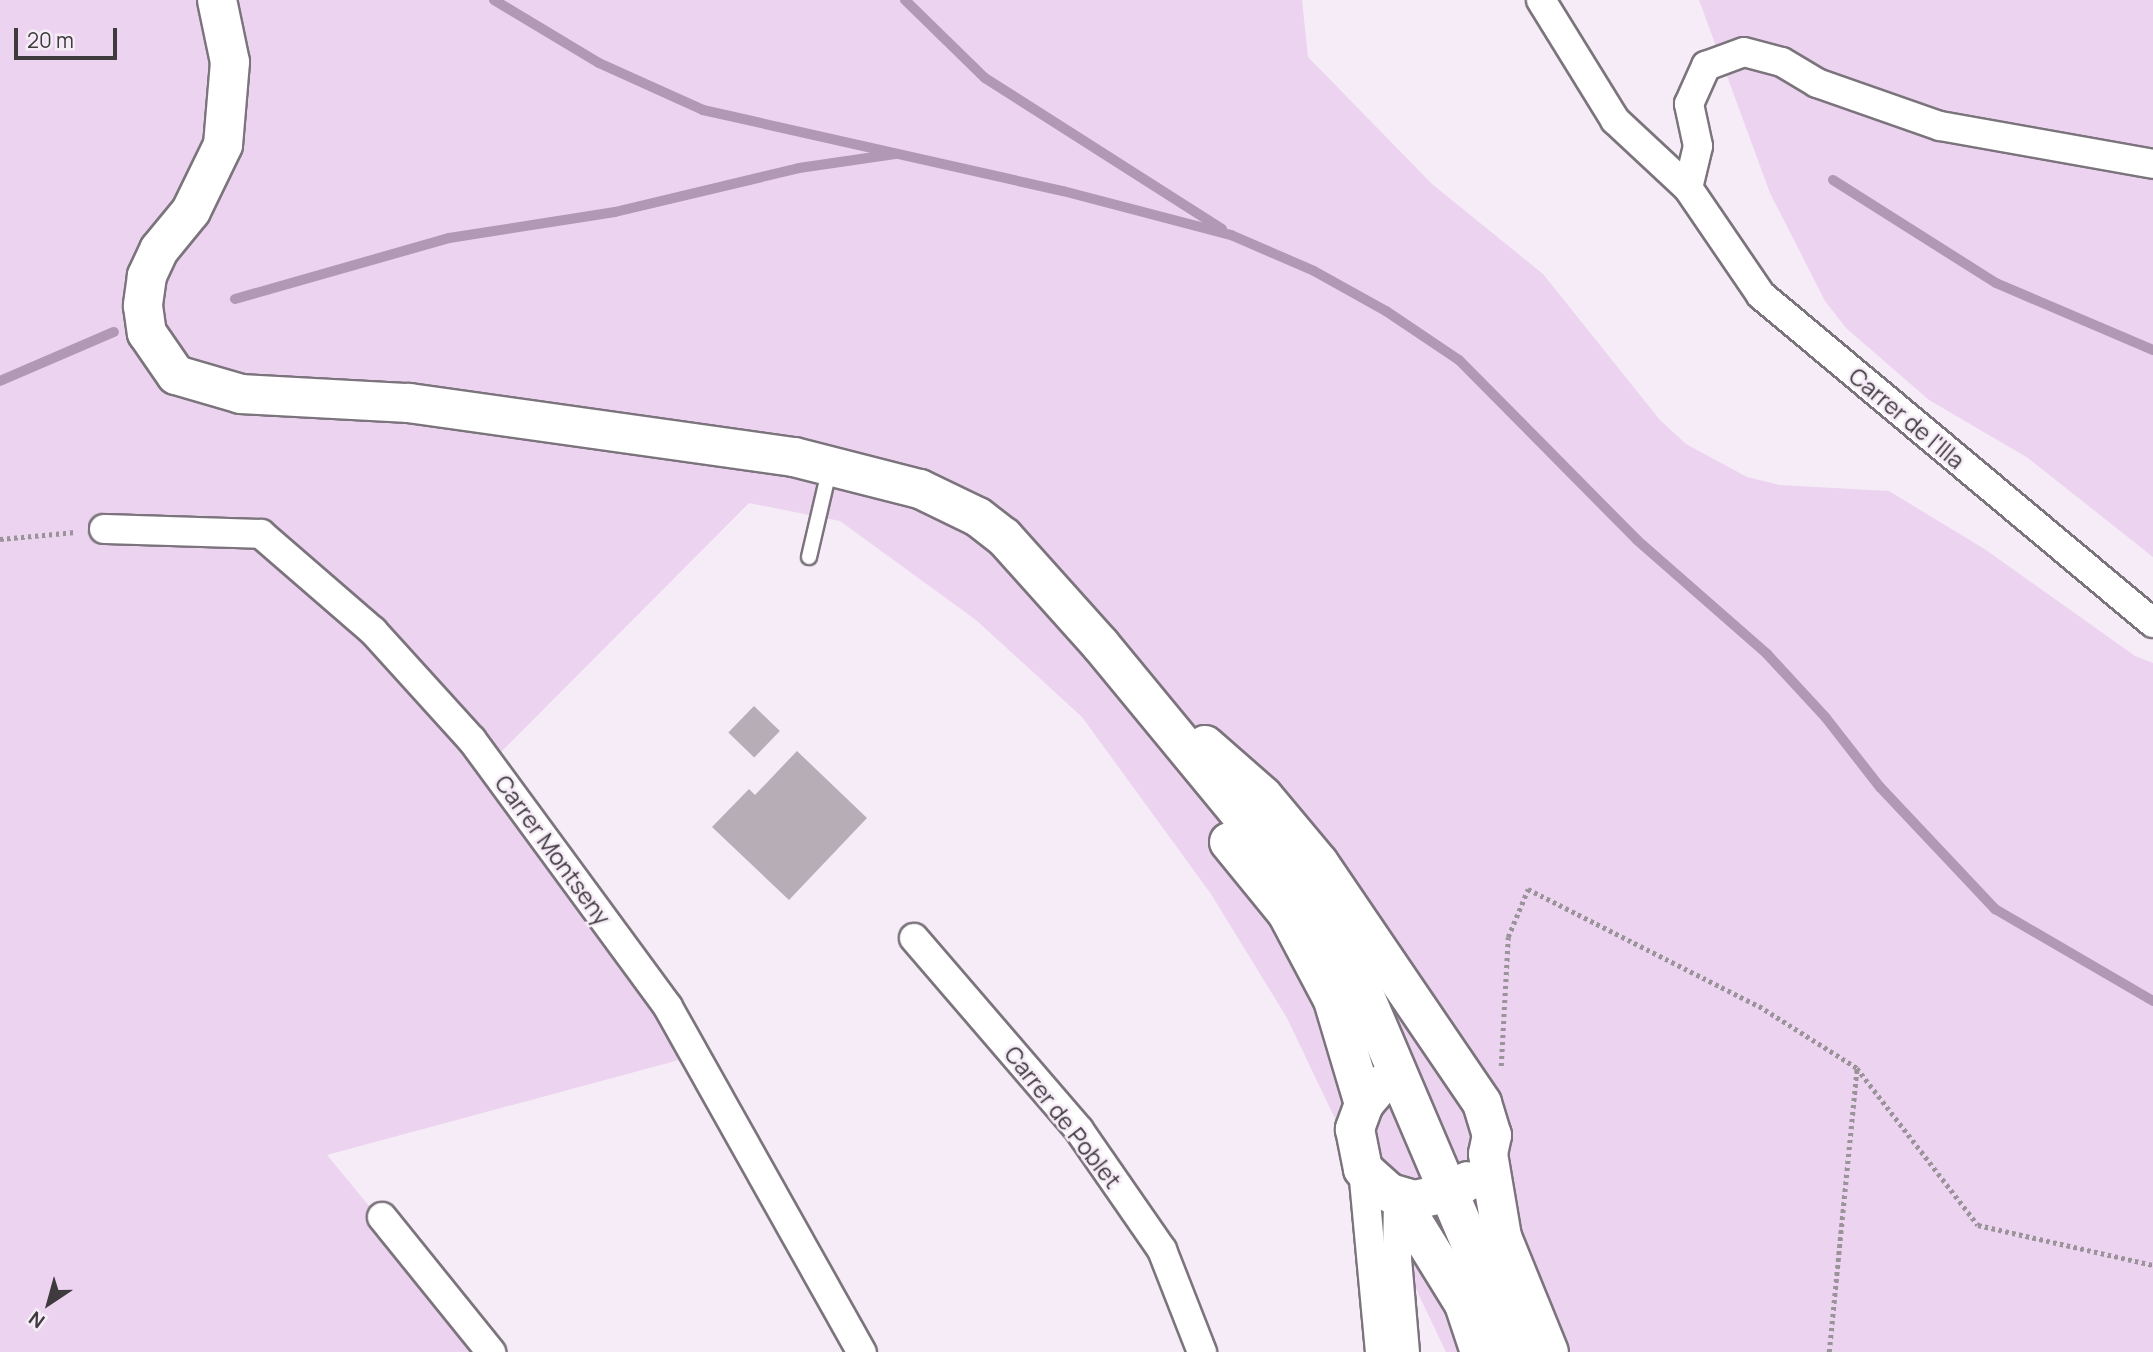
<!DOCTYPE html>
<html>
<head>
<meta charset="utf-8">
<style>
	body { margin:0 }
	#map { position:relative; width:2153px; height:1352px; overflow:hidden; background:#f6ecf7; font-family:Manrope,sans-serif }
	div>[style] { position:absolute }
	.green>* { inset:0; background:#ecd3ef }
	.stream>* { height:10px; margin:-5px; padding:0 5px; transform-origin:5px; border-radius:5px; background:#b198b4 }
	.building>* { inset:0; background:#b6adb7; transform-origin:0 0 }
	.path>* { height:4.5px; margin-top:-2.25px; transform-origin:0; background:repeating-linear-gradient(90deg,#9a939a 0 3.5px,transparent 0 7px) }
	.roads { filter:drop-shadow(2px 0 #7c747d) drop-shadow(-2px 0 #7c747d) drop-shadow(0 2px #7c747d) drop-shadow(0 -2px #7c747d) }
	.lane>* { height:14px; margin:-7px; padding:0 7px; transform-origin:7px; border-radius:7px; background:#fff }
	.street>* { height:28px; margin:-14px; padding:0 14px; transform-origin:14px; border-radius:14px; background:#fff }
	.secondary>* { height:38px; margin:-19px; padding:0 19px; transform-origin:19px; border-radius:19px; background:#fff }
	span { translate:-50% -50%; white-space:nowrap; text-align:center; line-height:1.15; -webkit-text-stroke:5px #f6ecf7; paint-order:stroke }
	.street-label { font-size:23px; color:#3e3a3e }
	.north { position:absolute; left:14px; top:1268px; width:70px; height:70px; -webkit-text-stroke:5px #f6ecf7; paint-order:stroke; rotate:216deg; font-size:19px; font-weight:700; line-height:28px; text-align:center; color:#3e3a3e }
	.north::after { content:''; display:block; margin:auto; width:24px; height:32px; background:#3e3a3e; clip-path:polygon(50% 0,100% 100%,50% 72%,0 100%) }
	.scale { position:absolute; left:14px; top:28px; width:103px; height:32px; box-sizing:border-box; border:4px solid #3e3a3e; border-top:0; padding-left:9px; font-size:21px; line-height:24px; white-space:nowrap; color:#3e3a3e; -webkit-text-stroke:5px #f6ecf7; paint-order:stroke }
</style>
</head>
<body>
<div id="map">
	<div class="green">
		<div style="clip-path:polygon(0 0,1302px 0,1308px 57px,1432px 184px,1543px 274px,1660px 420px,1686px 444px,1747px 477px,1780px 485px,1889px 491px,1986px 550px,2135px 656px,2153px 663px,2153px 1352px,1446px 1352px,1287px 1018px,1211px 894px,1082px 717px,976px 620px,840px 521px,749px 503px,478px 775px,690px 1057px,327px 1155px,490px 1352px,0 1352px)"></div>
		<div style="clip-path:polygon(1699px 0,2153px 0,2153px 557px,2028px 458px,1929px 400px,1846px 328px,1825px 301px,1770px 193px)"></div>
	</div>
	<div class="stream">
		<div style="left:494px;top:0;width:122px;rotate:31deg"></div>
		<div style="left:599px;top:63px;width:114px;rotate:24.3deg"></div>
		<div style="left:703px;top:110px;width:369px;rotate:12.7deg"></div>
		<div style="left:1063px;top:191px;width:174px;rotate:14.7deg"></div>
		<div style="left:1231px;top:235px;width:90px;rotate:23.4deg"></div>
		<div style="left:1314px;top:271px;width:82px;rotate:29.1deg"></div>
		<div style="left:1386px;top:311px;width:88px;rotate:33.9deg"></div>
		<div style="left:1459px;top:360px;width:253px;rotate:45.3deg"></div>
		<div style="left:1637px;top:540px;width:173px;rotate:41.2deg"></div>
		<div style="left:1767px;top:654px;width:87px;rotate:47.3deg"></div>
		<div style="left:1826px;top:718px;width:88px;rotate:52deg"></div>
		<div style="left:1880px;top:787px;width:168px;rotate:46.7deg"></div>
		<div style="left:1995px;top:909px;width:183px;rotate:30.2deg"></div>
		<div style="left:905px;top:0;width:112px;rotate:44.3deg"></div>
		<div style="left:985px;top:78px;width:281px;rotate:32.5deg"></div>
		<div style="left:1833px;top:180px;width:193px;rotate:32.3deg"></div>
		<div style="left:1996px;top:283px;width:171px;rotate:23.1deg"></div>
		<div style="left:235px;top:299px;width:223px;rotate:-15.9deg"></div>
		<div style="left:449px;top:238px;width:168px;rotate:-8.9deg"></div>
		<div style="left:615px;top:212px;width:189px;rotate:-13.4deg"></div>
		<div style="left:799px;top:168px;width:97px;rotate:-8.3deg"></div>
		<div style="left:0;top:381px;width:124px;rotate:-23.3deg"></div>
	</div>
	<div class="building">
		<div style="left:754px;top:706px;width:36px;height:37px;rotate:44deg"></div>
		<div style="clip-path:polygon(797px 751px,867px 818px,789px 900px,712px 827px,749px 789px,755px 795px)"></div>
	</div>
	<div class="path">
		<div style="left:0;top:539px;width:76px;rotate:-5.3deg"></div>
		<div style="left:1501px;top:1066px;width:129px;rotate:-86.9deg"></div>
		<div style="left:1508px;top:937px;width:52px;rotate:-67.4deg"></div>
		<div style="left:1528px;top:889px;width:259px;rotate:26.9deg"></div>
		<div style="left:1759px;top:1006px;width:116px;rotate:32.3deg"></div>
		<div style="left:1857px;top:1068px;width:198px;rotate:52.4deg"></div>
		<div style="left:1978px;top:1225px;width:180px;rotate:12.9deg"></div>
		<div style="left:1829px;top:1352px;width:285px;rotate:-84.4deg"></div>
	</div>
	<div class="roads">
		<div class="lane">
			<div style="left:809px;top:557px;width:92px;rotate:-76.9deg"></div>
		</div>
		<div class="street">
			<div style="left:1541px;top:0;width:141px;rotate:58.3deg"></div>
			<div style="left:1615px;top:120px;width:100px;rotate:43deg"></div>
			<div style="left:1688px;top:188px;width:130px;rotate:55.7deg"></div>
			<div style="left:1761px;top:295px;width:511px;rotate:39.92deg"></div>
			<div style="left:1688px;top:188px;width:43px;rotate:-76.6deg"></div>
			<div style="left:1698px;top:146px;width:43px;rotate:-102.1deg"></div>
			<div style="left:1689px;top:104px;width:42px;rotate:-65.9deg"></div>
			<div style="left:1706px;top:66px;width:40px;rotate:-20.2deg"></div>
			<div style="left:1744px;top:52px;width:39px;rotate:15deg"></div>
			<div style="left:1782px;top:62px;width:41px;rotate:31deg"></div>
			<div style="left:1817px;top:83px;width:130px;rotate:19.3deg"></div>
			<div style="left:1940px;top:126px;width:216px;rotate:10.1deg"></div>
			<div style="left:104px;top:529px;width:157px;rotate:1.8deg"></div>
			<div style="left:261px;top:534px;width:148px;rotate:40.9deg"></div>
			<div style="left:373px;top:631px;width:147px;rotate:47.8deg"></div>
			<div style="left:472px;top:740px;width:331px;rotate:53.7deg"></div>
			<div style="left:668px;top:1007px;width:396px;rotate:60.7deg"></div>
			<div style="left:914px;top:938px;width:253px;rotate:49.3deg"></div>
			<div style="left:1079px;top:1130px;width:146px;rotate:55.3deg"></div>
			<div style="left:1162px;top:1250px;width:110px;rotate:68.6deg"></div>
			<div style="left:1363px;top:1169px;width:184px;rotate:84.7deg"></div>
			<div style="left:1398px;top:1197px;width:62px;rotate:90.9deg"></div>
			<div style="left:1397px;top:1259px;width:93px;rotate:85.1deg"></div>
			<div style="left:382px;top:1217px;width:174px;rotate:51.1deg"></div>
		</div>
		<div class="secondary">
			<div style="left:217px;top:0;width:63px;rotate:78.2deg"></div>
			<div style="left:230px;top:62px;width:83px;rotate:94.8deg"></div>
			<div style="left:223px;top:145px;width:73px;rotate:115.9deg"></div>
			<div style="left:191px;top:211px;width:50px;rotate:129.4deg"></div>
			<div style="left:159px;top:250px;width:29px;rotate:115deg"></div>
			<div style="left:147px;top:276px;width:30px;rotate:98deg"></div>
			<div style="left:143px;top:306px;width:27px;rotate:82deg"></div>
			<div style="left:147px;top:333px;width:51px;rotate:55.4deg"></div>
			<div style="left:176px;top:375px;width:68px;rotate:16.3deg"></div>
			<div style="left:241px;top:394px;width:168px;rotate:3.1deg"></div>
			<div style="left:409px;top:403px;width:389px;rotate:8deg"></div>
			<div style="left:794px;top:457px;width:130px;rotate:14.3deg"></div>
			<div style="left:920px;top:489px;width:64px;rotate:25.8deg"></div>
			<div style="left:978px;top:517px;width:33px;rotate:38deg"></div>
			<div style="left:1004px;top:537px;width:144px;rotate:48.1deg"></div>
			<div style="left:1100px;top:644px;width:335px;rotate:50.5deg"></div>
			<div style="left:1313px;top:902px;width:77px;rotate:58.8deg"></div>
			<div style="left:1353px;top:968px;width:418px;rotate:66.9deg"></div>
			<div style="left:1205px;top:745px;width:77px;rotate:41.3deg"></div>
			<div style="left:1263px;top:796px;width:87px;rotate:50.1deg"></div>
			<div style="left:1319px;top:863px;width:290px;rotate:55.8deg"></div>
			<div style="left:1482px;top:1103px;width:34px;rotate:73deg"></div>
			<div style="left:1492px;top:1135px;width:19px;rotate:102deg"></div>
			<div style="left:1488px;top:1154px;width:84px;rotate:80.4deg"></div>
			<div style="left:1502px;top:1237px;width:124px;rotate:67.8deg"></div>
			<div style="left:1229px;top:842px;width:92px;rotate:50.8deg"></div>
			<div style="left:1287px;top:913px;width:98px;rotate:62.1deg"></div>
			<div style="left:1333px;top:1000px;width:109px;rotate:73.4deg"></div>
			<div style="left:1380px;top:1085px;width:25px;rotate:130deg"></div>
			<div style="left:1364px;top:1104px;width:27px;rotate:110deg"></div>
			<div style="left:1355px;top:1129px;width:41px;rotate:78.7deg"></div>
			<div style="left:1363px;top:1169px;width:36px;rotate:42deg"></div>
			<div style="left:1390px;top:1193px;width:25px;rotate:16deg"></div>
			<div style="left:1414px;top:1200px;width:35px;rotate:-12deg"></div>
			<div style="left:1448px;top:1193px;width:23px;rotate:-31deg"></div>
			<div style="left:1398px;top:1197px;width:126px;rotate:58.3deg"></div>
			<div style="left:1464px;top:1304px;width:51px;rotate:71.6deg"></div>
		</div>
	</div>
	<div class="street-label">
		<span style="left:1907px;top:418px;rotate:40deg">Carrer de l'Illa</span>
		<span style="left:553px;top:850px;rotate:54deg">Carrer Montseny</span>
		<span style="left:1063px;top:1117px;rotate:52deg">Carrer de Poblet</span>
	</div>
	<div class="north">N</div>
	<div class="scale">20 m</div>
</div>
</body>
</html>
